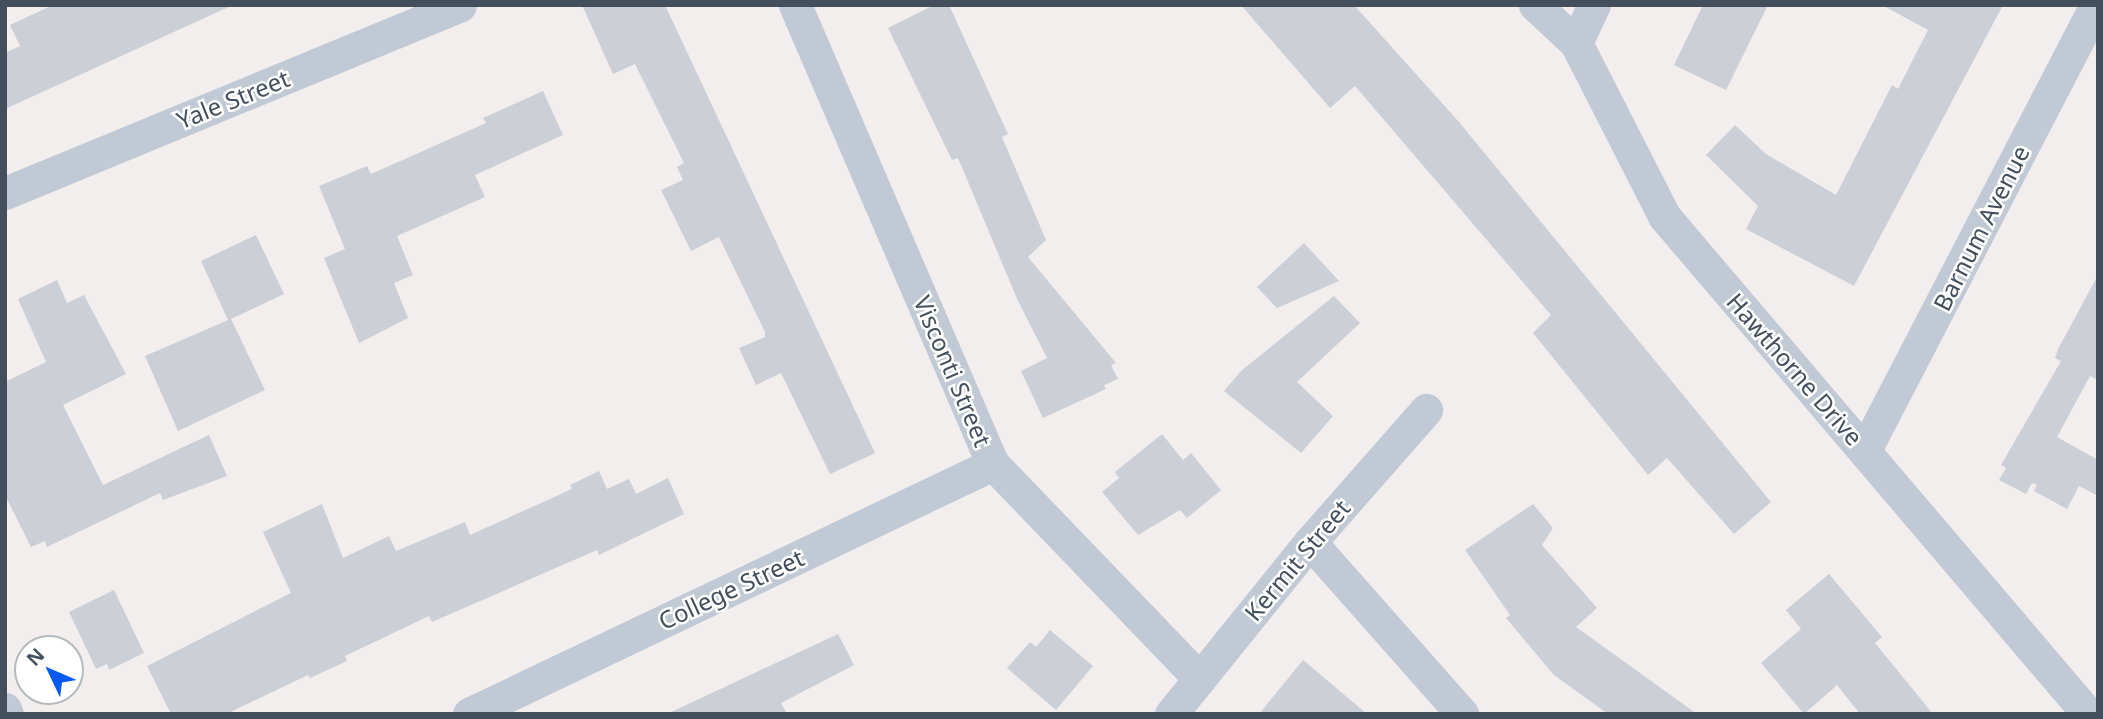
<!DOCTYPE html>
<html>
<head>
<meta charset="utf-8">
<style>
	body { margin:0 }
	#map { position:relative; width:2103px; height:719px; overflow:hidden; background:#f1eeed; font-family:"Noto Sans",sans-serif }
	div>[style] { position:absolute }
	.building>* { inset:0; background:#cccfd6 }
	.minor>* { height:33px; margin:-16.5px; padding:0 16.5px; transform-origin:16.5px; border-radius:16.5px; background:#c0c9d4 }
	span { translate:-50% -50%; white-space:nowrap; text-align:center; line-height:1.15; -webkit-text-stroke:5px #fff; paint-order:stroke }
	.street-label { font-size:24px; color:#444f5d }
	.frame { position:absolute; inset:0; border:7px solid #444f5d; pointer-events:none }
	.north { position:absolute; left:14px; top:635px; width:70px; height:70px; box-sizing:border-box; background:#fff; border:2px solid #b4b9be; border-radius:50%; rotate:314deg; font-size:19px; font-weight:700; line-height:28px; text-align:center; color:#444f5d }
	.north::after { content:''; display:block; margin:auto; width:24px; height:32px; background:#095aef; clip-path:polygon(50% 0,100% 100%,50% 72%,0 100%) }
</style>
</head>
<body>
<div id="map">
	<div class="building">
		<div style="clip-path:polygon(53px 5px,233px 5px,5px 109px,5px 53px,20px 46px,10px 25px)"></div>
		<div style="clip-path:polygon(582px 5px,665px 5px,875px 453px,830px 474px,781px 373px,756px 385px,739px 348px,765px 337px,765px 332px,719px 237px,691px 251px,661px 190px,683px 180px,677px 167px,684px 163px,635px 64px,613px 74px)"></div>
		<div style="clip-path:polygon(934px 5px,949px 5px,1008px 134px,1002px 137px,1046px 240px,1028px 257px,1116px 363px,1111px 365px,1118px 379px,1104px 385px,1106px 389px,1043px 418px,1021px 371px,1047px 358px,1018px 301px,958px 158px,952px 160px,888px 28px)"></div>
		<div style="clip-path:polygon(1241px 5px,1354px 5px,1459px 122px,1771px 502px,1734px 534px,1667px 458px,1648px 475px,1533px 333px,1551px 315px,1355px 86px,1330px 108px)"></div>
		<div style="clip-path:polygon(1703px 5px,1768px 5px,1726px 90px,1674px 65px)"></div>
		<div style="clip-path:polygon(1882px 5px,2003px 5px,1854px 286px,1746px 229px,1758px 206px,1706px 155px,1735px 125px,1766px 154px,1836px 195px,1892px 85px,1898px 89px,1928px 30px)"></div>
		<div style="clip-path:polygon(543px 91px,563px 135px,475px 175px,485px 197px,397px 236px,413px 275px,394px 283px,408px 318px,359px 343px,324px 258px,345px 249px,319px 186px,367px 166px,371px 174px,486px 123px,483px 118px)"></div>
		<div style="clip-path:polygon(256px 235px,284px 294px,231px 319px,265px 390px,178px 431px,145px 356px,228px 320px,201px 261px)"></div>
		<div style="clip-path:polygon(1304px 243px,1339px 281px,1277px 308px,1257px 287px)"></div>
		<div style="clip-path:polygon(2098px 275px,2098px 380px,2090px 376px,2057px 437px,2098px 460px,2098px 496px,2079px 486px,2067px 509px,2034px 491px,2037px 485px,2032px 483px,2026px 494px,1999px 480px,2006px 468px,2001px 465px,2061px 361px,2055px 358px,2058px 349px)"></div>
		<div style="clip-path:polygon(57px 280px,67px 303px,84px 295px,126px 374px,63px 405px,103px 485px,209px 435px,227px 476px,163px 500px,160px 493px,47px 547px,45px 541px,31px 547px,5px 495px,5px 382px,46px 362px,18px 299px)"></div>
		<div style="clip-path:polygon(1334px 296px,1360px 323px,1297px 382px,1333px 416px,1301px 453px,1224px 391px,1241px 371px)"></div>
		<div style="clip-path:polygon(1162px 434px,1183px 460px,1191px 453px,1221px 490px,1187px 518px,1180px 510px,1138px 535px,1102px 492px,1119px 478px,1115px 472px)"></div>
		<div style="clip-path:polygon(599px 471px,607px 489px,629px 479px,636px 494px,668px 478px,684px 514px,599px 555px,597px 550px,432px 622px,429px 616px,345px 656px,347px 661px,310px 678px,308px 675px,226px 714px,171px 714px,147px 666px,291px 593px,263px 532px,322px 504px,343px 558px,389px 536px,396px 551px,465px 522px,470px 535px,572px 489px,570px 485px)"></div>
		<div style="clip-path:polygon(1533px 504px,1553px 528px,1542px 545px,1597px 608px,1576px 627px,1697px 714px,1608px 714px,1554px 675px,1506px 618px,1510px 615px,1465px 550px)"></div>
		<div style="clip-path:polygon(1829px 574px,1882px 637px,1875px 643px,1933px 714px,1860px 714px,1837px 685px,1804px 714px,1761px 663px,1801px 629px,1786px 610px)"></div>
		<div style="clip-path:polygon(114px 590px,144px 653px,109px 670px,107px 664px,96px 669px,69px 612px)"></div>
		<div style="clip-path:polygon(1050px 630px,1093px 666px,1056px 710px,1007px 668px,1030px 642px,1036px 647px)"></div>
		<div style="clip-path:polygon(838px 634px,854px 665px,781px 703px,787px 714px,667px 714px)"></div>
		<div style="clip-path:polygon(1303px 660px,1367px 714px,1259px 714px)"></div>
	</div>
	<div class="minor">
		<div style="left:795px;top:5px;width:500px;rotate:66.7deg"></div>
		<div style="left:993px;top:464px;width:298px;rotate:46.1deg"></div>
		<div style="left:1535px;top:5px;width:56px;rotate:42.8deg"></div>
		<div style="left:1576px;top:43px;width:194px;rotate:63deg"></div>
		<div style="left:1664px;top:216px;width:654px;rotate:49.59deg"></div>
		<div style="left:1576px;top:43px;width:42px;rotate:-64.7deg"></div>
		<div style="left:5px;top:193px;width:492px;rotate:-22.4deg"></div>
		<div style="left:1865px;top:450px;width:501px;rotate:-62.57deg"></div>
		<div style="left:1310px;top:542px;width:230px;rotate:48.5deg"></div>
		<div style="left:5px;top:709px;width:5px;rotate:68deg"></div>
		<div style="left:469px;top:714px;width:581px;rotate:-25.51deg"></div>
		<div style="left:1171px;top:714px;width:221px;rotate:-51.1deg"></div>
		<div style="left:1310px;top:542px;width:176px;rotate:-48.7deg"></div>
	</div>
	<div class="street-label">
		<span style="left:233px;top:99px;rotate:-22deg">Yale Street</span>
		<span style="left:1981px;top:228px;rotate:-63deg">Barnum Avenue</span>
		<span style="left:1795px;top:369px;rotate:49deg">Hawthorne Drive</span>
		<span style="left:953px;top:371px;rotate:67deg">Visconti Street</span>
		<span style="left:1297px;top:560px;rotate:-50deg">Kermit Street</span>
		<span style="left:731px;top:589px;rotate:-25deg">College Street</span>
	</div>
	<div class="frame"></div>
	<div class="north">N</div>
</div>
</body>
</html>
